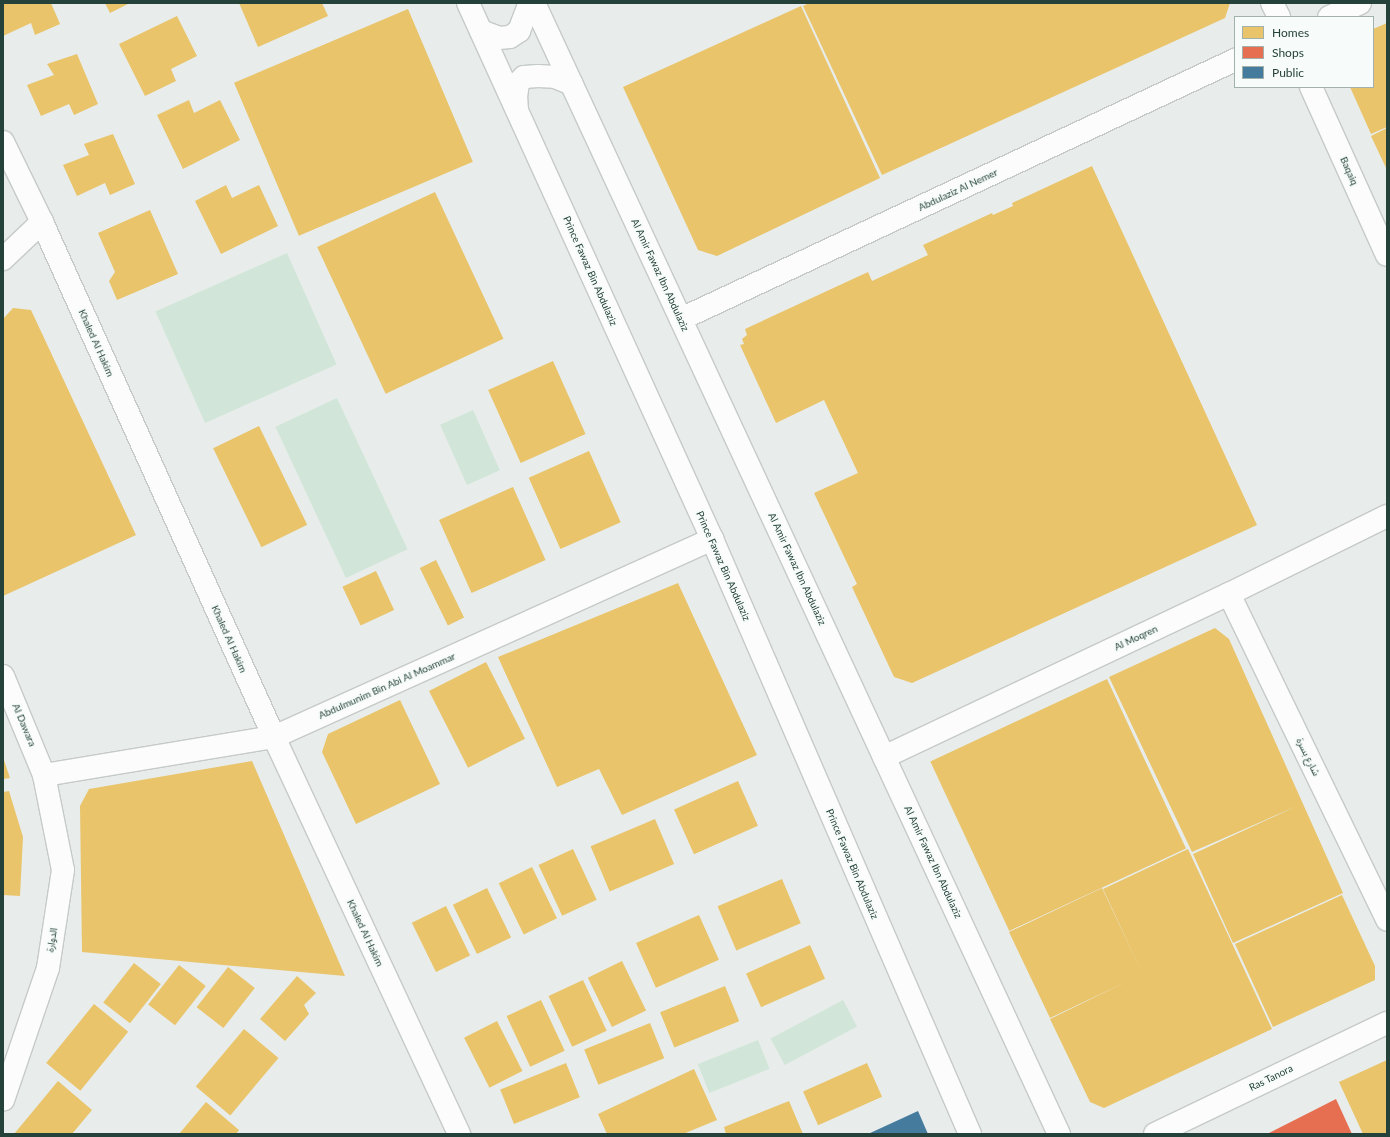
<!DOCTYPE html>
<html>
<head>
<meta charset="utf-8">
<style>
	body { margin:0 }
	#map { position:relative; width:1390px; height:1137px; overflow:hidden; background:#e8edeb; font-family:Lato,"Noto Sans Arabic",sans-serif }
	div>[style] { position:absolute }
	.green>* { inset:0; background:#d1e6d8; transform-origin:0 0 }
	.homes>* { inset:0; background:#e9c46a; transform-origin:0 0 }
	.shops>* { inset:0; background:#e76f51 }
	.public>* { inset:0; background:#457b9d }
	.roads { filter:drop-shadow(1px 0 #c5cac8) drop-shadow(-1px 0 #c5cac8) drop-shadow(0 1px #c5cac8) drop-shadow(0 -1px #c5cac8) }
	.street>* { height:22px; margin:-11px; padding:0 11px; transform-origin:11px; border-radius:11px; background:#fcfcfc }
	.secondary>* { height:22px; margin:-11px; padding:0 11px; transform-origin:11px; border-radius:11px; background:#fcfcfc }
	span { translate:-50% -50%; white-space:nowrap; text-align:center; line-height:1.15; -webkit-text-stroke:4px #f7fbf9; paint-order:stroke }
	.street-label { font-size:10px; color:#24423a }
	.frame { position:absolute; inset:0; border:4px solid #24423a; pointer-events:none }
	.legend { position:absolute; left:1234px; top:16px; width:140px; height:72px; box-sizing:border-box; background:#f7fbf9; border:1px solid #a3b1ad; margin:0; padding:5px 7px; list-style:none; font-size:12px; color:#24423a }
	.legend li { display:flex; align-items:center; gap:8px; height:20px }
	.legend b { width:20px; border:1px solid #a3b1ad }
</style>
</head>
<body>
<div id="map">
	<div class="green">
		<div style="left:287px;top:253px;width:122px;height:144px;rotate:66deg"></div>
		<div style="left:337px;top:398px;width:167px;height:68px;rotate:65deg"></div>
		<div style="left:473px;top:410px;width:66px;height:36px;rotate:66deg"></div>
		<div style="left:843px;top:1000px;width:30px;height:82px;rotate:62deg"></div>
		<div style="left:758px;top:1040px;width:31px;height:65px;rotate:68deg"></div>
	</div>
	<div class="homes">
		<div style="clip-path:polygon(3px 3px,51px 3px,60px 24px,35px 35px,31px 23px,3px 36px)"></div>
		<div style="clip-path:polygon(105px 3px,130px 3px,110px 13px)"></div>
		<div style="clip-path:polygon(239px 3px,322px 3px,328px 16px,258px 47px)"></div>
		<div style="clip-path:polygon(809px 3px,1230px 3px,1225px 18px,882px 175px,803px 6px)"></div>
		<div style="clip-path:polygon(801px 6px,880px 178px,717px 256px,698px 250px,623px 87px)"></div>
		<div style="left:408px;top:9px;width:166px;height:189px;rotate:67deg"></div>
		<div style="clip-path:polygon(177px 16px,197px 56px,171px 69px,176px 81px,145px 96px,119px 44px)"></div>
		<div style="clip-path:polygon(1387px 23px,1387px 127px,1371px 134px,1350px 87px,1373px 87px,1373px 29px)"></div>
		<div style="clip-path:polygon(77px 54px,98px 104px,74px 115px,69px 104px,41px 116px,27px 85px,54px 75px,47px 64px)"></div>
		<div style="clip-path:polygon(189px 100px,194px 113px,220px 100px,240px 140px,183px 169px,157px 115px)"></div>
		<div style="clip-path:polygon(1387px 128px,1387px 170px,1371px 136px)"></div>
		<div style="clip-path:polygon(113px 134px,135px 184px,110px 195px,105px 183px,77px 196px,63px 165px,89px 155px,84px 144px)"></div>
		<div style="clip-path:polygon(1092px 166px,1257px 525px,912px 683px,894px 677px,852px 587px,857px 584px,814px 493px,858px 473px,824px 400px,776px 423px,740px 345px,744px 344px,742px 339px,747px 335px,745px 329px,868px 272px,872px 281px,928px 255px,923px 245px,992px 213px,993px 215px,1013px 206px,1012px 203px)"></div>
		<div style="clip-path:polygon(226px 185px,232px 198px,259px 185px,278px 226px,221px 254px,195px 201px)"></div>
		<div style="left:435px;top:192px;width:162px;height:130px;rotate:65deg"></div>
		<div style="clip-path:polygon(150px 210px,178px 274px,117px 300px,109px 281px,115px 272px,98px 233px)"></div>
		<div style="clip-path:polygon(13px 308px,31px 310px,136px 535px,3px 596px,3px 319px)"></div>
		<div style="left:553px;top:361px;width:80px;height:71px;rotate:66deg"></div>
		<div style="left:259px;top:426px;width:110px;height:51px;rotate:64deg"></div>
		<div style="left:589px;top:451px;width:78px;height:66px;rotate:66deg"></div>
		<div style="left:513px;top:487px;width:80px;height:81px;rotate:66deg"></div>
		<div style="left:436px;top:560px;width:64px;height:18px;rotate:64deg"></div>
		<div style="left:376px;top:571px;width:43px;height:37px;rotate:65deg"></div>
		<div style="clip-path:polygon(678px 583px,757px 755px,622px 815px,599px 769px,557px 787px,498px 657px)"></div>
		<div style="clip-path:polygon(1215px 628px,1229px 639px,1343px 893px,1233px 943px,1193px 854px,1297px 806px,1192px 852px,1109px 677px)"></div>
		<div style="left:486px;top:662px;width:86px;height:64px;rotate:63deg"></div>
		<div style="left:1107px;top:679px;width:187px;height:195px;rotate:65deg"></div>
		<div style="clip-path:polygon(400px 700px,440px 784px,356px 824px,322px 752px,328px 734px)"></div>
		<div style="clip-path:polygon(3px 757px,10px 778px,3px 779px)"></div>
		<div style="clip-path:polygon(252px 761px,345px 976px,82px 952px,80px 806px,89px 789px)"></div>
		<div style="left:738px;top:781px;width:49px;height:70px;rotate:66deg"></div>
		<div style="clip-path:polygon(9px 791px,23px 837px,20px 896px,3px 895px,3px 792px)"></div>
		<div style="left:655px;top:819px;width:49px;height:70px;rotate:67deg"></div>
		<div style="left:573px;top:849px;width:56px;height:38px;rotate:65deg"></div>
		<div style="clip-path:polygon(1188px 849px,1272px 1029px,1104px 1108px,1090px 1102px,1050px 1019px,1128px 981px,1050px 1018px,1009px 932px,1102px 888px,1143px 975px,1103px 889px)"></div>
		<div style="left:532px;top:867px;width:57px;height:37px;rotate:64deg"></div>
		<div style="left:782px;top:879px;width:48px;height:70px;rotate:67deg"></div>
		<div style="left:487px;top:888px;width:55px;height:38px;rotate:64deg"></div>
		<div style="clip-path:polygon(1342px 895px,1375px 966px,1375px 980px,1273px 1027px,1235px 944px)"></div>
		<div style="left:446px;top:906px;width:55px;height:38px;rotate:64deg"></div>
		<div style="left:699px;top:915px;width:49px;height:69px;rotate:66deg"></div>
		<div style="left:810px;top:945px;width:37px;height:70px;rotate:66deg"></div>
		<div style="left:622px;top:961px;width:55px;height:38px;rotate:64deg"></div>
		<div style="left:134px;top:963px;width:34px;height:50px;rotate:38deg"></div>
		<div style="left:179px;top:965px;width:34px;height:50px;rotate:38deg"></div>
		<div style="left:228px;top:967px;width:34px;height:51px;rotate:38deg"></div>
		<div style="clip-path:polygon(297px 976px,316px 993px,304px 1005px,309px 1014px,285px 1041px,260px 1019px)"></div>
		<div style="left:583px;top:980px;width:56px;height:38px;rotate:65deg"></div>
		<div style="left:725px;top:986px;width:38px;height:70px;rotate:68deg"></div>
		<div style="left:541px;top:1000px;width:56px;height:38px;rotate:65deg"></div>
		<div style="left:94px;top:1004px;width:44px;height:76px;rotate:39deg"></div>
		<div style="left:497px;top:1021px;width:56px;height:37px;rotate:63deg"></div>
		<div style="left:650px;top:1023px;width:38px;height:71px;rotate:68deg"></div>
		<div style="left:244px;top:1029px;width:45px;height:75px;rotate:40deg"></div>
		<div style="clip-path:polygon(1387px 1060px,1387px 1134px,1363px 1134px,1339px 1082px)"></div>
		<div style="left:566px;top:1063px;width:37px;height:71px;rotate:68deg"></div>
		<div style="left:867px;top:1063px;width:37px;height:70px;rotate:66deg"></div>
		<div style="clip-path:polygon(694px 1069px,717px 1120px,683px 1134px,607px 1134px,598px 1114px)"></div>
		<div style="clip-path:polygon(58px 1081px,92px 1110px,72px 1134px,14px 1134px)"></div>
		<div style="clip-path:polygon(789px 1101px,803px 1134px,726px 1134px,724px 1127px)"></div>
		<div style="clip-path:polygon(206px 1102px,239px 1130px,236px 1134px,179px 1134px)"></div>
	</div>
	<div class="shops">
		<div style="clip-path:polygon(1336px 1099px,1352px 1134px,1267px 1134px)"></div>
	</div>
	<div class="public">
		<div style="clip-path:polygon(918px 1111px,928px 1134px,868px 1134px)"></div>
	</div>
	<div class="roads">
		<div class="street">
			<div style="left:1272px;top:3px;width:16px;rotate:63deg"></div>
			<div style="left:1329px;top:17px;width:34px;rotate:-24deg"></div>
			<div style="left:1311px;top:87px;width:184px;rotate:65.7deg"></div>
			<div style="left:3px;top:142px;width:89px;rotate:64deg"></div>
			<div style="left:42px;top:222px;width:565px;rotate:65.75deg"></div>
			<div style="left:274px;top:737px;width:438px;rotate:65deg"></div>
			<div style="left:3px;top:259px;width:54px;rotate:-43.5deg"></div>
			<div style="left:681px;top:319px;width:612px;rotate:-25.06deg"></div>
			<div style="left:1229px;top:594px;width:362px;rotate:64.1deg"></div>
			<div style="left:3px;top:676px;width:107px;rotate:67.5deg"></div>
			<div style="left:44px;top:775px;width:97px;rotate:78.7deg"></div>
			<div style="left:63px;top:870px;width:99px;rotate:98.7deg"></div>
			<div style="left:48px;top:968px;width:139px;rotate:108.8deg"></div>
			<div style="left:884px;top:757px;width:382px;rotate:-25.3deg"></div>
			<div style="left:1229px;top:594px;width:176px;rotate:-26.3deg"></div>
			<div style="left:44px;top:775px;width:233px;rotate:-9.4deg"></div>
			<div style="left:274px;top:737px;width:481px;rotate:-24.3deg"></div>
			<div style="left:1155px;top:1134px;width:257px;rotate:-25.6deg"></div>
		</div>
		<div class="secondary">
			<div style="left:468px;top:3px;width:589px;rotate:65.52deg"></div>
			<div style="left:712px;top:539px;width:649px;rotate:66.56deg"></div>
			<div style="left:534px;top:3px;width:1247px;rotate:65.1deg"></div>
			<div style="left:481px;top:31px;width:19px;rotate:21deg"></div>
			<div style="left:499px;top:38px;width:11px;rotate:-5deg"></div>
			<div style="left:510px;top:37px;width:11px;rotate:-34deg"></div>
			<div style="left:519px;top:31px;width:30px;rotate:-69deg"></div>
			<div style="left:517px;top:110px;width:13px;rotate:-94deg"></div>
			<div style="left:516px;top:97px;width:14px;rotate:-82deg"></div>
			<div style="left:518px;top:83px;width:8px;rotate:-45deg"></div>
			<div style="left:524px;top:77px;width:14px;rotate:-4deg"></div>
			<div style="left:538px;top:76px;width:17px;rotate:3deg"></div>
			<div style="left:555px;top:77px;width:18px;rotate:22deg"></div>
		</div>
	</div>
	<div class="street-label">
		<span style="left:1349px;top:171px;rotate:66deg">Baqaiq</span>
		<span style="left:958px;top:190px;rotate:-25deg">Abdulaziz Al Nemer</span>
		<span style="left:590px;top:271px;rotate:66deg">Prince Fawaz Bin Abdulaziz</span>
		<span style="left:660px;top:275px;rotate:65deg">Al Amir Fawaz Ibn Abdulaziz</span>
		<span style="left:96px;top:343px;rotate:66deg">Khaled Al Hakim</span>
		<span style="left:723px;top:566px;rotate:66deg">Prince Fawaz Bin Abdulaziz</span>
		<span style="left:797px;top:569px;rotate:65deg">Al Amir Fawaz Ibn Abdulaziz</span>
		<span style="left:1136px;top:638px;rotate:-25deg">Al Moqren</span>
		<span style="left:229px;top:639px;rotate:66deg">Khaled Al Hakim</span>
		<span style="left:387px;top:686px;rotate:-24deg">Abdulmunim Bin Abi Al Moammar</span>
		<span style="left:24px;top:725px;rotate:67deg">Al Dawara</span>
		<span style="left:1308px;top:757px;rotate:64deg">شارع بسرة</span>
		<span style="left:933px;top:862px;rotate:65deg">Al Amir Fawaz Ibn Abdulaziz</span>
		<span style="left:852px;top:864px;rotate:67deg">Prince Fawaz Bin Abdulaziz</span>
		<span style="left:365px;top:933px;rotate:65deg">Khaled Al Hakim</span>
		<span style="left:52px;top:940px;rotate:-81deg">الدوارة</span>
		<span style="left:1271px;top:1078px;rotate:-26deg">Ras Tanora</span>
	</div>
	<div class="frame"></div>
	<ul class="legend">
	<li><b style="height:11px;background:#e9c46a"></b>Homes</li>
	<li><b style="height:11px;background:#e76f51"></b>Shops</li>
	<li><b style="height:11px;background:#457b9d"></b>Public</li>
	</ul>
</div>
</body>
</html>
